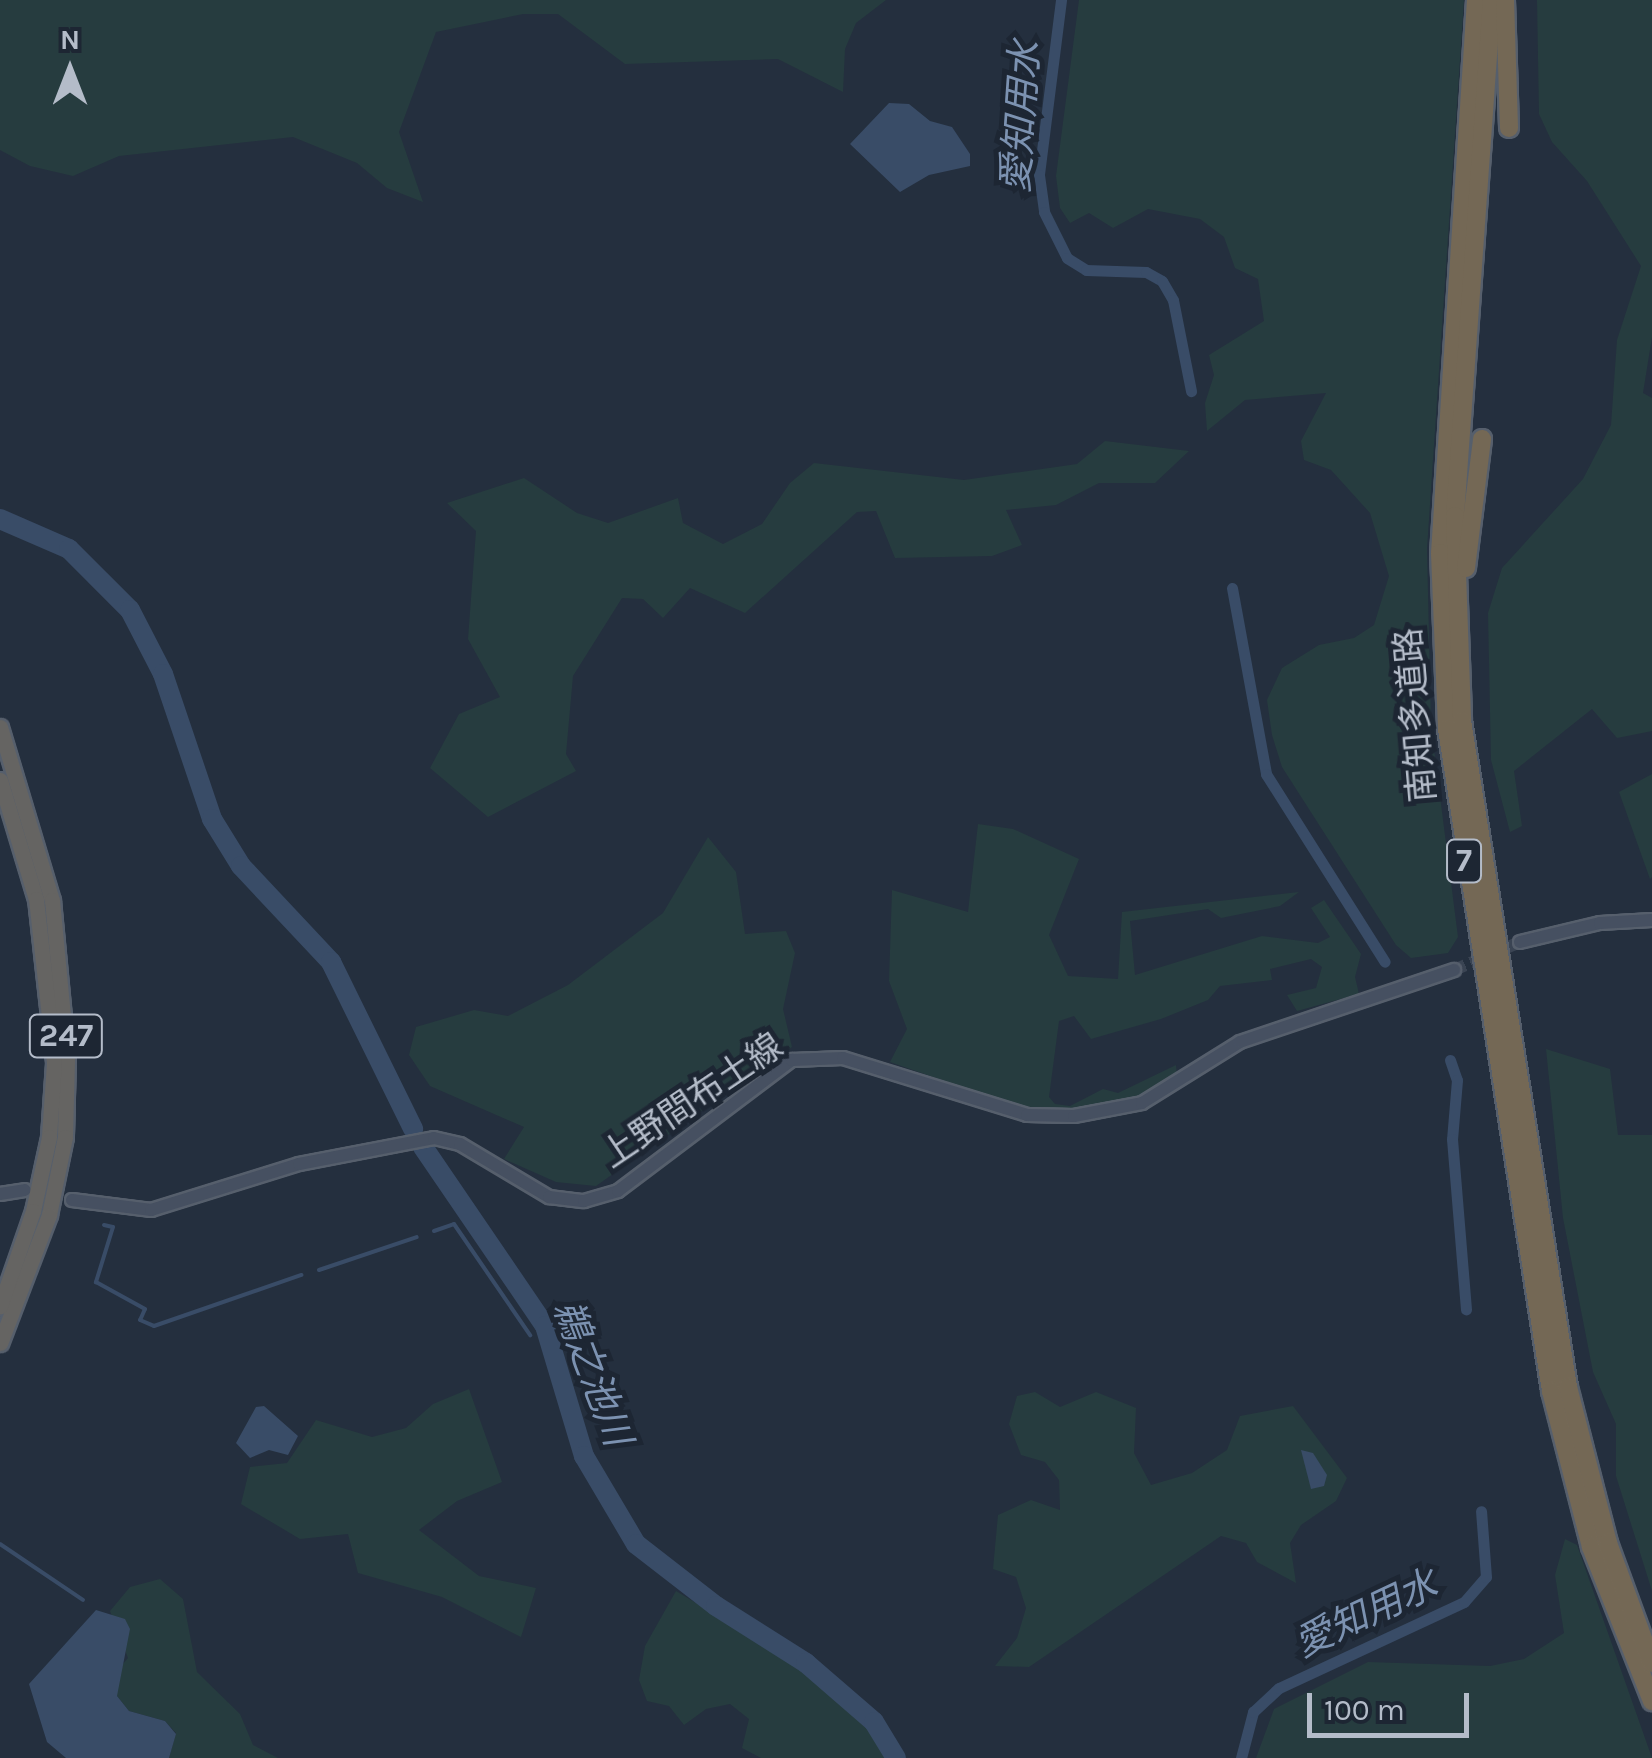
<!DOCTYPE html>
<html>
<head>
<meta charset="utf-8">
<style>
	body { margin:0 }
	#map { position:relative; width:1652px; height:1758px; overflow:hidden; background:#242f3e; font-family:Karla,"Noto Sans JP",sans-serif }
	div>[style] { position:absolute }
	.green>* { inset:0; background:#263c3f }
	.water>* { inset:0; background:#394c67 }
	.stream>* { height:4px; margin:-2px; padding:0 2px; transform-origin:2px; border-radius:2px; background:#394c67 }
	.canal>* { height:11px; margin:-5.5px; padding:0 5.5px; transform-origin:5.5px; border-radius:5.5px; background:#394c67 }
	.river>* { height:20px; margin:-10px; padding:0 10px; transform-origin:10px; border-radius:10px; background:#394c67 }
	.secondary-tunnel>* { height:12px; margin-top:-6px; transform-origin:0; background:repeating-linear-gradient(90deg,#3a4453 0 12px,transparent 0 18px) }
	.roads { filter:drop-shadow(2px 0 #565f6c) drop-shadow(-2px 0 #565f6c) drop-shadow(0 2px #565f6c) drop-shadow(0 -2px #565f6c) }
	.secondary>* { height:12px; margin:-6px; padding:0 6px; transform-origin:6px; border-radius:6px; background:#465061 }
	.trunk>* { height:15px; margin:-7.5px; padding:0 7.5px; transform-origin:7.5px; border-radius:7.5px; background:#656462 }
	.motorway>* { height:18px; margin:-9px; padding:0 9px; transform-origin:9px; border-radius:9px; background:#746855 }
	span { translate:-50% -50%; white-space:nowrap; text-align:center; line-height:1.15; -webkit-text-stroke:10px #1d2633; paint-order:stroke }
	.shield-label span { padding:2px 8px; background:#1d2633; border:2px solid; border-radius:8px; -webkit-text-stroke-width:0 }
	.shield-label { font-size:32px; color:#b4bcc9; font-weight:700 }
	.street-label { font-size:35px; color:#b4bcc9 }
	.water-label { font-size:38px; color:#7c92b1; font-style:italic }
	.north { position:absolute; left:20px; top:20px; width:100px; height:100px; -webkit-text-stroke:8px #1d2633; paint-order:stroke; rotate:0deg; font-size:28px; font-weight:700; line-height:40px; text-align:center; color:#b4bcc9 }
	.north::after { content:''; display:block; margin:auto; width:35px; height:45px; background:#b4bcc9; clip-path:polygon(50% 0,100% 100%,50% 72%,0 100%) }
	.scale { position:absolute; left:1307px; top:1693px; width:162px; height:45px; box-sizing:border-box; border:5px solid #b4bcc9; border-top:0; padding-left:12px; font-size:30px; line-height:35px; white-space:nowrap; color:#b4bcc9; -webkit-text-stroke:8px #1d2633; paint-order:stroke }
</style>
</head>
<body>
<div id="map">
	<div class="green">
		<div style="clip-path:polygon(0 0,886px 0,856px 23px,845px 49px,843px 92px,778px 59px,625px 64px,558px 14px,523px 14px,436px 32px,399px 132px,423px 202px,387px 188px,357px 163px,293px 137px,119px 156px,73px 176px,30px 166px,0 150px)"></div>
		<div style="clip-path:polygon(1079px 0,1464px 0,1427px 549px,1431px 726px,1458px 937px,1448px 953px,1411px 958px,1396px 945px,1282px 767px,1272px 735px,1267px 700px,1282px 668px,1319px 645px,1354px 638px,1374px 625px,1389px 576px,1370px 513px,1331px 470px,1304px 460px,1301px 441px,1326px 393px,1245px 400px,1207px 431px,1205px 403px,1214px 375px,1209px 355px,1264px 321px,1258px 279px,1235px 268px,1224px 237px,1200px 219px,1148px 209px,1113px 228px,1089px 213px,1070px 223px,1060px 208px,1056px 176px)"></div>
		<div style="clip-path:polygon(1537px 0,1652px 0,1652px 337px,1643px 393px,1652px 398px,1652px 731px,1617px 738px,1592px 709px,1514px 771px,1522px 826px,1510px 832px,1491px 760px,1488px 613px,1502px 568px,1583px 479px,1611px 425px,1617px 340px,1641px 266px,1587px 181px,1552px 142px,1539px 114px)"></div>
		<div style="clip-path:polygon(1105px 441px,1189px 451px,1155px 483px,1099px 483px,1056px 505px,1006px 510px,1022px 545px,992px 556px,895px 558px,876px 511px,857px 512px,745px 613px,690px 588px,663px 618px,643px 599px,622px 598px,573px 676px,566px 754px,576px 771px,488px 817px,430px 768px,459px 714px,500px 697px,468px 639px,476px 531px,447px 503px,524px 478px,577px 513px,608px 523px,678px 498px,683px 523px,723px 544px,762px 524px,790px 483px,814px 463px,964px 480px,1077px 464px)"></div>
		<div style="clip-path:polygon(1652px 774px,1652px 877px,1650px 879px,1619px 792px)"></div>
		<div style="clip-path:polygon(978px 824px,1013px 829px,1079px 859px,1049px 935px,1068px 976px,1118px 979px,1122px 912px,1299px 892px,1280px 906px,1221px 918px,1208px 909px,1130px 921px,1135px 975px,1262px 936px,1318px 943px,1330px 937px,1311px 908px,1324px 900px,1361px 954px,1355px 977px,1359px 994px,1297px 1011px,1287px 995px,1316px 988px,1322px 967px,1311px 959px,1270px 969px,1272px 980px,1220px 986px,1208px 1000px,1161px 1019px,1091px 1039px,1074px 1016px,1059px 1021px,1049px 1097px,1055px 1104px,1070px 1106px,1103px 1089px,1118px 1093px,1176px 1065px,1177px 1075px,1135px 1101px,1074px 1112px,1036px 1113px,890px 1062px,907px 1029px,889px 981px,892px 890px,968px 912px)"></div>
		<div style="clip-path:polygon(708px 837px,736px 872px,745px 934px,786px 931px,795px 953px,783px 1009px,792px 1047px,596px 1186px,556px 1182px,504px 1159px,524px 1127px,430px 1086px,409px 1055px,416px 1027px,474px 1010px,508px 1016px,568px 985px,663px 913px)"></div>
		<div style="clip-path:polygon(1546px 1049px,1610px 1069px,1618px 1135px,1652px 1135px,1652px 1591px,1616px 1476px,1616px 1424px,1593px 1372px,1563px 1218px)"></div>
		<div style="clip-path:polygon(469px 1389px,502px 1482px,457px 1501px,419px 1530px,479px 1576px,536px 1588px,521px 1637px,442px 1597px,358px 1573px,348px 1534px,300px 1539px,241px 1504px,250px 1467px,287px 1463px,316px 1420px,372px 1437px,406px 1428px,433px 1404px)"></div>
		<div style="clip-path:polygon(1035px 1392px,1060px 1407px,1096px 1392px,1136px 1408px,1134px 1453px,1151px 1485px,1192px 1473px,1227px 1450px,1240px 1416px,1293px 1406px,1347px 1478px,1336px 1501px,1301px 1525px,1290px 1543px,1296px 1583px,1257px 1562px,1246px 1543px,1221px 1536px,1029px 1667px,995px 1666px,1017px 1638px,1026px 1608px,1016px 1577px,993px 1569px,998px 1515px,1031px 1500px,1060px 1510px,1059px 1480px,1045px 1462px,1021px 1455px,1009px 1424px,1017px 1396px)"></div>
		<div style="clip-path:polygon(1565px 1539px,1577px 1545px,1652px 1758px,1256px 1758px,1274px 1709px,1368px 1662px,1490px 1666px,1524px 1659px,1564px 1633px,1555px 1575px)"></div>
		<div style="clip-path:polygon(160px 1579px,183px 1599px,197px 1672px,240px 1714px,253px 1745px,278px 1758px,169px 1758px,176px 1733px,165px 1721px,129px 1711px,117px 1696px,116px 1672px,128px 1658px,110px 1611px,130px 1587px)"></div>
		<div style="clip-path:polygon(676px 1591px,803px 1667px,871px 1728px,889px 1758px,761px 1758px,742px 1748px,749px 1719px,730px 1704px,706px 1709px,684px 1725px,669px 1706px,647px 1701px,639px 1680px,645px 1646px)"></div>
	</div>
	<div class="water">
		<div style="clip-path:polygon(889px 103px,909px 104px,930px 121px,952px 127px,970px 154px,970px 166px,929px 175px,900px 192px,850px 144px)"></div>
		<div style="clip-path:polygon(264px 1406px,298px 1436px,288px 1455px,269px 1450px,250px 1458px,236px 1443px,256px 1407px)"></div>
		<div style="clip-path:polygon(1301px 1450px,1313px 1453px,1327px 1475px,1324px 1486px,1311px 1489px)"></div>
		<div style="clip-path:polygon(96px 1610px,125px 1619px,130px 1629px,117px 1696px,129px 1711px,165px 1721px,176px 1734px,169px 1758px,66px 1758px,47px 1742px,29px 1684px)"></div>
	</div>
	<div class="stream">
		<div style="left:104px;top:1225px;width:9px;rotate:13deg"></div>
		<div style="left:113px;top:1227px;width:58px;rotate:107.2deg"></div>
		<div style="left:96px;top:1282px;width:56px;rotate:28.9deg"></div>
		<div style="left:145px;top:1309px;width:12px;rotate:114deg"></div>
		<div style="left:140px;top:1320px;width:15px;rotate:23deg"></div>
		<div style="left:154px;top:1326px;width:156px;rotate:-19.1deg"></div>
		<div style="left:434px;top:1231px;width:21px;rotate:-19deg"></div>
		<div style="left:454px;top:1224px;width:135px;rotate:55.6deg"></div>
		<div style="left:319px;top:1270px;width:103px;rotate:-18.6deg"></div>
		<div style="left:0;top:1544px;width:100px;rotate:34deg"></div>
	</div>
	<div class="canal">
		<div style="left:1061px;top:0;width:176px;rotate:97.2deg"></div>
		<div style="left:1039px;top:175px;width:37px;rotate:82deg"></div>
		<div style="left:1044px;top:212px;width:51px;rotate:63.4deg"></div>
		<div style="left:1067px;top:258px;width:22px;rotate:32deg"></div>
		<div style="left:1086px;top:270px;width:60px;rotate:1.9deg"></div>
		<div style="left:1146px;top:272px;width:18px;rotate:29deg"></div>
		<div style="left:1162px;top:281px;width:22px;rotate:60deg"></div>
		<div style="left:1173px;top:300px;width:93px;rotate:78.8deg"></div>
		<div style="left:1232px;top:588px;width:189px;rotate:79.6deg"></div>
		<div style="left:1266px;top:774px;width:222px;rotate:57.7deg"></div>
		<div style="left:1450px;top:1060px;width:21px;rotate:71deg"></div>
		<div style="left:1457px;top:1080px;width:59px;rotate:94.8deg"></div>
		<div style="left:1452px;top:1139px;width:171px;rotate:85.3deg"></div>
		<div style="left:1241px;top:1758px;width:48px;rotate:-75.4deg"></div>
		<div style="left:1253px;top:1712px;width:35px;rotate:-43deg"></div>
		<div style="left:1279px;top:1688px;width:204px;rotate:-24.9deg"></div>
		<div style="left:1464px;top:1602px;width:33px;rotate:-49deg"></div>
		<div style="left:1486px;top:1577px;width:66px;rotate:-94.3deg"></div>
	</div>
	<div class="river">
		<div style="left:0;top:519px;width:75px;rotate:23.5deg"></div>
		<div style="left:69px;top:549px;width:86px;rotate:45deg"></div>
		<div style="left:130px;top:610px;width:72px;rotate:62.7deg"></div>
		<div style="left:163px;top:674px;width:153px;rotate:71.3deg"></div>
		<div style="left:212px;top:819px;width:55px;rotate:58.3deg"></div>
		<div style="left:241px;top:866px;width:132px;rotate:46.8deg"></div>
		<div style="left:331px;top:962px;width:186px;rotate:63.8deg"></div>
		<div style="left:423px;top:1147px;width:217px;rotate:55.7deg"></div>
		<div style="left:545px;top:1326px;width:136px;rotate:73.3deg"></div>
		<div style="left:584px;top:1456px;width:102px;rotate:59.4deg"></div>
		<div style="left:636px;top:1544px;width:101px;rotate:37.8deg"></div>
		<div style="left:716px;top:1606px;width:107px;rotate:32.3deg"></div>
		<div style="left:806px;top:1663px;width:90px;rotate:40.9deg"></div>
		<div style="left:874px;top:1722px;width:42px;rotate:58.6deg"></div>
	</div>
	<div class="secondary-tunnel">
		<div style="left:1454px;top:970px;width:72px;rotate:-23deg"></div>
	</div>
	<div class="roads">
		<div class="secondary">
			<div style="left:1520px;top:942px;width:82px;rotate:-13.4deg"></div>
			<div style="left:1600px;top:923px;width:52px;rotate:-3.3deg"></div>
			<div style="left:0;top:1194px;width:25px;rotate:-9deg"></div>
			<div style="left:72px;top:1200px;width:80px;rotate:7.2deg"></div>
			<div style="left:151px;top:1210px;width:155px;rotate:-17.3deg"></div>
			<div style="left:299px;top:1164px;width:137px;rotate:-10.9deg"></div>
			<div style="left:434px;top:1138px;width:27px;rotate:13deg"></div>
			<div style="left:460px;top:1144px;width:104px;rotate:30.8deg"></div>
			<div style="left:549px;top:1197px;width:35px;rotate:7deg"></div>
			<div style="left:584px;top:1201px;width:35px;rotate:-16deg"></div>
			<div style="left:618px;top:1191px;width:218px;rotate:-37deg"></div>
			<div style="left:792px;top:1060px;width:51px;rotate:-2.2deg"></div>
			<div style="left:843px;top:1058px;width:193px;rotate:17.2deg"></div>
			<div style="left:1027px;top:1115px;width:47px;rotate:1.2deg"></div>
			<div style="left:1074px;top:1116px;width:69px;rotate:-10.8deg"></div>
			<div style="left:1142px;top:1103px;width:115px;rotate:-31.9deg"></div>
			<div style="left:1240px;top:1042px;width:226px;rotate:-18.6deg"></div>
		</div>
		<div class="trunk">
			<div style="left:0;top:727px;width:181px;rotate:73.3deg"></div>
			<div style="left:52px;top:900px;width:160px;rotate:84.6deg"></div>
			<div style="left:67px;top:1059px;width:78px;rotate:91.5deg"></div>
			<div style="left:65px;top:1137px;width:80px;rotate:101.6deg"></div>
			<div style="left:49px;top:1215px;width:137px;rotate:110.9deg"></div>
			<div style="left:0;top:780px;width:124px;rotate:73.2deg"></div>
			<div style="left:36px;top:899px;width:165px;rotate:83.7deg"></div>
			<div style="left:54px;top:1063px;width:74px;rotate:93.9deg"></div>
			<div style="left:49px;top:1137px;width:76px;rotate:102.2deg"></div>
			<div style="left:33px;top:1211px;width:101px;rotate:109.2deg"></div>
		</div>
		<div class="motorway">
			<div style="left:1476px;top:0;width:554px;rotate:93.72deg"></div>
			<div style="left:1440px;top:553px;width:176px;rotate:87.7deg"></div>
			<div style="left:1447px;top:729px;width:670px;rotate:81.07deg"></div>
			<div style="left:1551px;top:1391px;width:161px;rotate:75.6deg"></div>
			<div style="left:1591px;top:1547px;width:166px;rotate:68.4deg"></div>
			<div style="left:1492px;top:0;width:517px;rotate:94.1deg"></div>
			<div style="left:1455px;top:516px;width:205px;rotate:88deg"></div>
			<div style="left:1462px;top:721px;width:674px;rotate:80.96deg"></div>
			<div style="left:1568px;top:1387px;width:161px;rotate:75.6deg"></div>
			<div style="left:1608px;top:1543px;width:128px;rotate:69.9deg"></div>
			<div style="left:1505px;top:0;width:128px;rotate:88.2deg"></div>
			<div style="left:1466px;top:568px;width:130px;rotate:-82.9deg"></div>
		</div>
	</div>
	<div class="shield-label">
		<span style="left:1464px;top:861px">7</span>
		<span style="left:66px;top:1036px">247</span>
	</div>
	<div class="street-label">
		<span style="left:1416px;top:715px;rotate:-95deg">南知多道路</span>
		<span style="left:692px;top:1101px;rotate:-34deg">上野間布土線</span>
	</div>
	<div class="water-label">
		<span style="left:1021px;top:117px;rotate:-86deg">愛知用水</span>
		<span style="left:592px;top:1373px;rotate:69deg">鵜之池川</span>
		<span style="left:1366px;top:1614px;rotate:-25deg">愛知用水</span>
	</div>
	<div class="north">N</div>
	<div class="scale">100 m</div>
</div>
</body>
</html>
